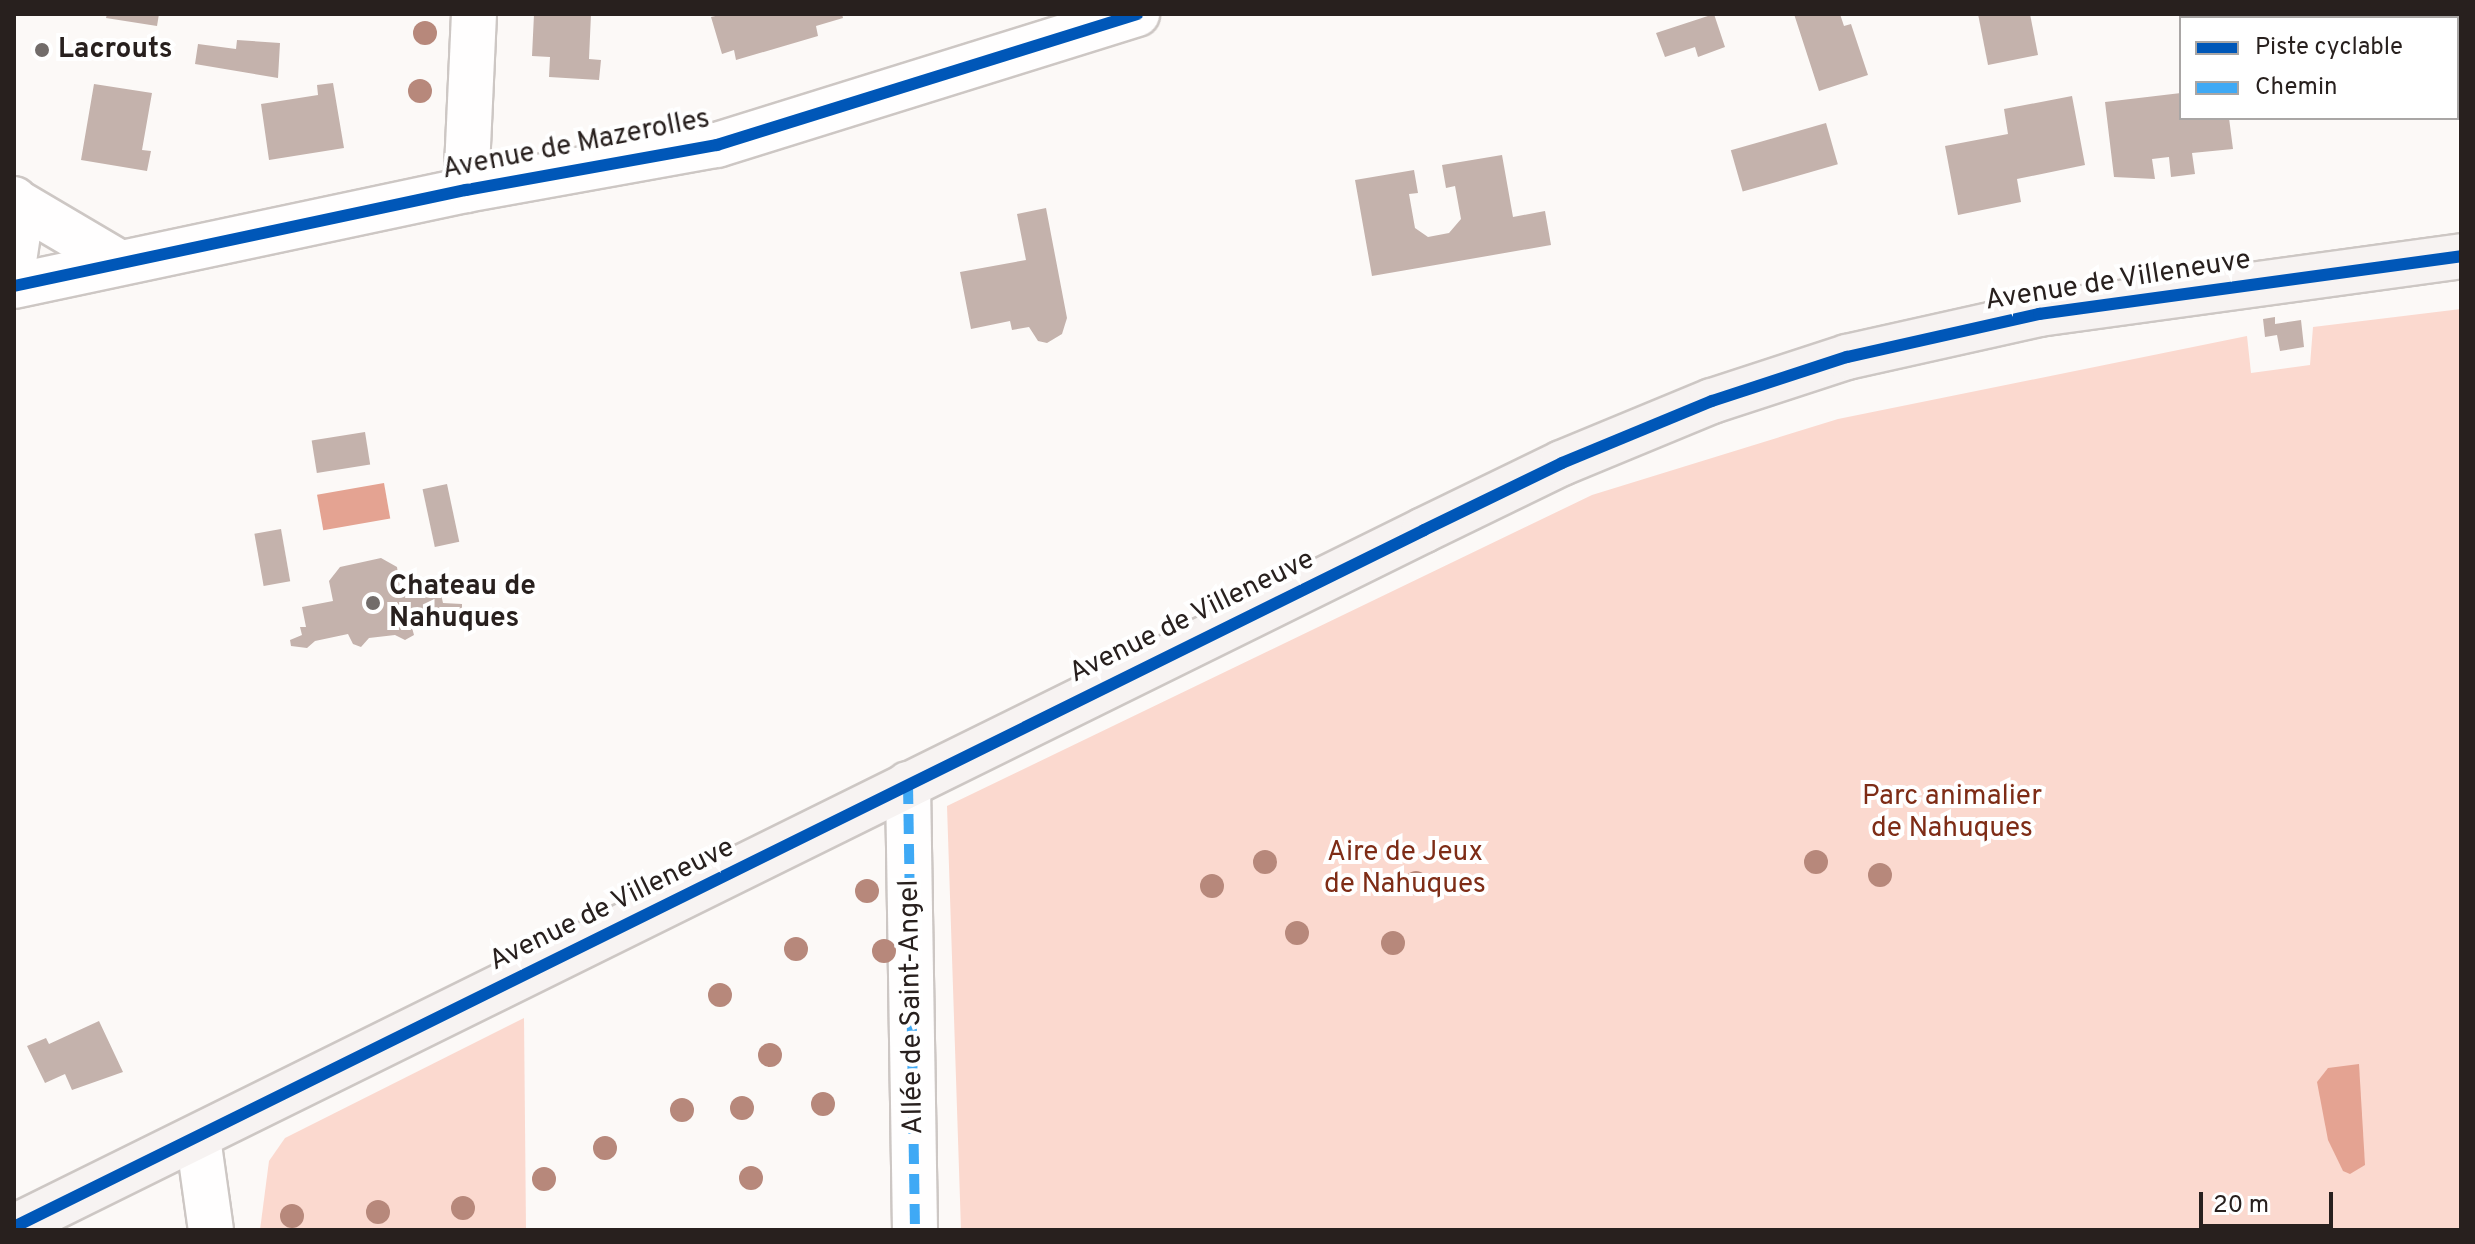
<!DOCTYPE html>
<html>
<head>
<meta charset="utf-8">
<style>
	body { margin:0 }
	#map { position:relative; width:2475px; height:1244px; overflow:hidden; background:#fcf9f7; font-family:Overpass,sans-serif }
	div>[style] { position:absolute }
	.green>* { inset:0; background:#fbd9cf }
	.water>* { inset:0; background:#e4a392; transform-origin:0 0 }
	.building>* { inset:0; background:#c4b2ac; transform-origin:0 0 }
	.roads { filter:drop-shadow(2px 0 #cdc7c4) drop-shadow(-2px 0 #cdc7c4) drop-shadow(0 2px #cdc7c4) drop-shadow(0 -2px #cdc7c4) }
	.minor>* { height:44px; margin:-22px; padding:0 22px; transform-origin:22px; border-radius:22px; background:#fffefe }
	.major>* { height:44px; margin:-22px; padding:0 22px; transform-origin:22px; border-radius:22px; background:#f7f3f2 }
	.quiet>* { height:10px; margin-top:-5px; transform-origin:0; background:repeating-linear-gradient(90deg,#3fa9f5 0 20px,transparent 0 30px) }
	.cycleway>* { height:12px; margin:-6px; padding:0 6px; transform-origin:6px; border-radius:6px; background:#0057b8 }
	.trees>* { width:24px; height:24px; margin:-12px; border-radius:50%; background:#b7887b }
	.dots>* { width:22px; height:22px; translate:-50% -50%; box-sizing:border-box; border:4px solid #fff; border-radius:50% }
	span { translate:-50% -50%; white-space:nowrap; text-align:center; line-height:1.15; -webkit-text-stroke:8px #fff; paint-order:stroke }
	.poi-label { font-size:28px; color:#28201e; font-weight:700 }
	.left { translate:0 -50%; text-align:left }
	.street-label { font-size:28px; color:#28201e }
	.park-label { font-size:28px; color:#7e2c16 }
	.frame { position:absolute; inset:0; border:16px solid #28201e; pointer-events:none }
	.legend { position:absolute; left:2179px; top:16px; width:280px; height:104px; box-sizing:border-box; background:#fff; border:2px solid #a9a6a5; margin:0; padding:10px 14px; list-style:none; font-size:24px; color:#28201e }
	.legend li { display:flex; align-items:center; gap:16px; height:40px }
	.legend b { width:40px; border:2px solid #a9a6a5 }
	.scale { position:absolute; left:2199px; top:1192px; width:134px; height:36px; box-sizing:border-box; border:4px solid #28201e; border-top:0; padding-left:10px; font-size:24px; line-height:28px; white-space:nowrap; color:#28201e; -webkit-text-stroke:6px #fff; paint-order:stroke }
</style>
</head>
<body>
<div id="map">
	<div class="green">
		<div style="clip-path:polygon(2461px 309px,2461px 1230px,961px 1230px,947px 806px,1592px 495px,1838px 419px,2247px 336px,2251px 373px,2310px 365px,2313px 327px)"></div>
		<div style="clip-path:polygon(524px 1018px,526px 1230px,260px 1230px,269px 1161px,285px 1138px)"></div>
	</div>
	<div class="water">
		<div style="left:384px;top:483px;width:36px;height:68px;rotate:80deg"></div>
		<div style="clip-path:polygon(2359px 1064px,2365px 1165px,2350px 1174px,2343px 1171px,2328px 1140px,2317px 1082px,2328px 1068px)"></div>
	</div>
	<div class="building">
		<div style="clip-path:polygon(107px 14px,159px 14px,157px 26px,106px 18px)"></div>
		<div style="clip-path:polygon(534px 14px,591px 14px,589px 59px,601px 60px,599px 80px,549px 77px,550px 57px,532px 56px)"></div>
		<div style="clip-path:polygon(724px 14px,842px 14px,843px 18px,816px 26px,818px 36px,736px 60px,734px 50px,722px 54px,711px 17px)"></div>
		<div style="clip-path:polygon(1714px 14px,1725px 47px,1698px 57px,1695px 47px,1665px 57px,1656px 33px)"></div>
		<div style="clip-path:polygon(1794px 14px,1840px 14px,1844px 26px,1851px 24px,1868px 75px,1819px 91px)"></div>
		<div style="clip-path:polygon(1978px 14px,2030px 14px,2038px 55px,1988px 65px)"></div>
		<div style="clip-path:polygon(2432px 14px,2461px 14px,2461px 76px,2457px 76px,2457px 18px,2410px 18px)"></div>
		<div style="clip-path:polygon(237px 40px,280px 43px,278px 78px,195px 64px,198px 44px,236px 49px)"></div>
		<div style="clip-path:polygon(333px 83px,344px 148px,269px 160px,261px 104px,318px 95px,317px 85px)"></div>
		<div style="clip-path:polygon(94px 84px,152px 93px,142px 150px,151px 151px,147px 171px,81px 160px)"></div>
		<div style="clip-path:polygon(2181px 93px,2181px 118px,2229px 118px,2233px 149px,2192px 153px,2195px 174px,2171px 177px,2169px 157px,2152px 159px,2155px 179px,2114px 177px,2105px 102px)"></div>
		<div style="clip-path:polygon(2072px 96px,2085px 165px,2017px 179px,2021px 202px,1958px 215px,1945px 146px,2008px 134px,2004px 109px)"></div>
		<div style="left:1826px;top:123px;width:43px;height:99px;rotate:74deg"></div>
		<div style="clip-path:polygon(1502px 155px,1513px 217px,1545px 211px,1551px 245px,1372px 276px,1355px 180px,1414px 170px,1418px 193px,1409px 194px,1415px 228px,1428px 237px,1449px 233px,1461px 219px,1455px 186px,1446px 188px,1442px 165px)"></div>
		<div style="clip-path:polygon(1046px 208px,1067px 318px,1062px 334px,1047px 343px,1038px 341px,1029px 327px,1012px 330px,1010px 321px,971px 329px,960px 272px,1026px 260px,1017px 214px)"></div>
		<div style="clip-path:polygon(2275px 317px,2275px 324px,2301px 320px,2304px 347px,2280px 351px,2277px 335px,2265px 337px,2263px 319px)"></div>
		<div style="left:365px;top:432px;width:33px;height:54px;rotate:81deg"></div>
		<div style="left:447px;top:484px;width:59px;height:25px;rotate:78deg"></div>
		<div style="left:281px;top:529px;width:53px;height:27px;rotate:80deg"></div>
		<div style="clip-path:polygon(381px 558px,397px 567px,400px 588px,438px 581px,443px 603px,462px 604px,462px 618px,411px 624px,414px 635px,405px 640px,395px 635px,369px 638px,361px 647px,353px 644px,348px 634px,315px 641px,307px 648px,291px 646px,290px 640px,302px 635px,300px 627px,306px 627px,302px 607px,333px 601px,329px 581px,340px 567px)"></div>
		<div style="clip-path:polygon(99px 1021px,123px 1072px,72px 1090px,65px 1074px,45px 1083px,27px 1046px,46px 1038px,49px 1044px)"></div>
	</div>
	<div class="roads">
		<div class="minor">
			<div style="left:466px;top:190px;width:176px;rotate:-87.4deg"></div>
			<div style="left:14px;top:199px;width:23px;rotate:75deg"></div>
			<div style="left:20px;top:221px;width:40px;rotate:98.5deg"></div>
			<div style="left:15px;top:201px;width:116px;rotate:30.5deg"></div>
			<div style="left:14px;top:286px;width:462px;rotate:-12deg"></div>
			<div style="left:466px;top:190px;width:255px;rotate:-10.2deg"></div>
			<div style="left:717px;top:145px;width:440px;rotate:-17.3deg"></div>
			<div style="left:908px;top:784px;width:446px;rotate:89.1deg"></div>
			<div style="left:198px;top:1138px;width:93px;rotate:82deg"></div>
		</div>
		<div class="major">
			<div style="left:14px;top:1227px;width:1573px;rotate:-26.3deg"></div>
			<div style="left:1424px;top:530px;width:153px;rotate:-25.9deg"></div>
			<div style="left:1562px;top:463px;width:162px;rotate:-22.5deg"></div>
			<div style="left:1712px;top:401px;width:142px;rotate:-18.1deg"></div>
			<div style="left:1847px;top:357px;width:197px;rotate:-12.6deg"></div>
			<div style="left:2039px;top:314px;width:426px;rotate:-7.8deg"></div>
		</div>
	</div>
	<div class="quiet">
		<div style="left:908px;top:784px;width:446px;rotate:89.1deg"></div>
	</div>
	<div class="cycleway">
		<div style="left:14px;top:286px;width:462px;rotate:-12deg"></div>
		<div style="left:466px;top:190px;width:255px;rotate:-10.2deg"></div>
		<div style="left:717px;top:145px;width:440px;rotate:-17.3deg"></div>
		<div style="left:14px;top:1227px;width:1573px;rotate:-26.3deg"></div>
		<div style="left:1424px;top:530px;width:153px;rotate:-25.9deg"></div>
		<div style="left:1562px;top:463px;width:162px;rotate:-22.5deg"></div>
		<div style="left:1712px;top:401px;width:142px;rotate:-18.1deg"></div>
		<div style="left:1847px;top:357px;width:197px;rotate:-12.6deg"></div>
		<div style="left:2039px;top:314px;width:426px;rotate:-7.8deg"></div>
	</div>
	<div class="trees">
		<div style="left:425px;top:33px"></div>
		<div style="left:420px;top:91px"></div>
		<div style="left:1265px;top:862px"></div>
		<div style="left:1816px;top:862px"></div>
		<div style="left:1880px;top:875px"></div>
		<div style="left:1416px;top:883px"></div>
		<div style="left:1212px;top:886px"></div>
		<div style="left:867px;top:891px"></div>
		<div style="left:1297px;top:933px"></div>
		<div style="left:1393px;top:943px"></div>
		<div style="left:796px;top:949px"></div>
		<div style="left:884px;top:951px"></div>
		<div style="left:720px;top:995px"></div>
		<div style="left:770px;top:1055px"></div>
		<div style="left:823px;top:1104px"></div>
		<div style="left:742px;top:1108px"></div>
		<div style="left:682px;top:1110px"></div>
		<div style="left:605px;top:1148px"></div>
		<div style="left:751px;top:1178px"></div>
		<div style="left:544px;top:1179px"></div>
		<div style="left:463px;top:1208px"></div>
		<div style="left:378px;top:1212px"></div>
		<div style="left:292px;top:1216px"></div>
	</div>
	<div class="dots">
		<div style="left:42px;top:50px;background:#726c6a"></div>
		<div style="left:373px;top:603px;background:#726c6a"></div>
	</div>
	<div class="poi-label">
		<span class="left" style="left:58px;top:50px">Lacrouts</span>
		<span class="left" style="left:389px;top:603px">Chateau de<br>Nahuques</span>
	</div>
	<div class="street-label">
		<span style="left:576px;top:145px;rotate:-11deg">Avenue de Mazerolles</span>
		<span style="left:2118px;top:281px;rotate:-9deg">Avenue de Villeneuve</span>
		<span style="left:1192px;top:617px;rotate:-26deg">Avenue de Villeneuve</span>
		<span style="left:612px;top:905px;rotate:-26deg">Avenue de Villeneuve</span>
		<span style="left:912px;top:1007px;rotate:-91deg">Allée de Saint-Angel</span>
	</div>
	<div class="park-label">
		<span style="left:1952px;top:813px">Parc animalier<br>de Nahuques</span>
		<span style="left:1405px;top:869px">Aire de Jeux<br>de Nahuques</span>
	</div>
	<div class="frame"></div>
	<ul class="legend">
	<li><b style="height:10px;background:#0057b8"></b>Piste cyclable</li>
	<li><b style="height:10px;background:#3fa9f5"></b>Chemin</li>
	</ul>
	<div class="scale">20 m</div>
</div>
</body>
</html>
